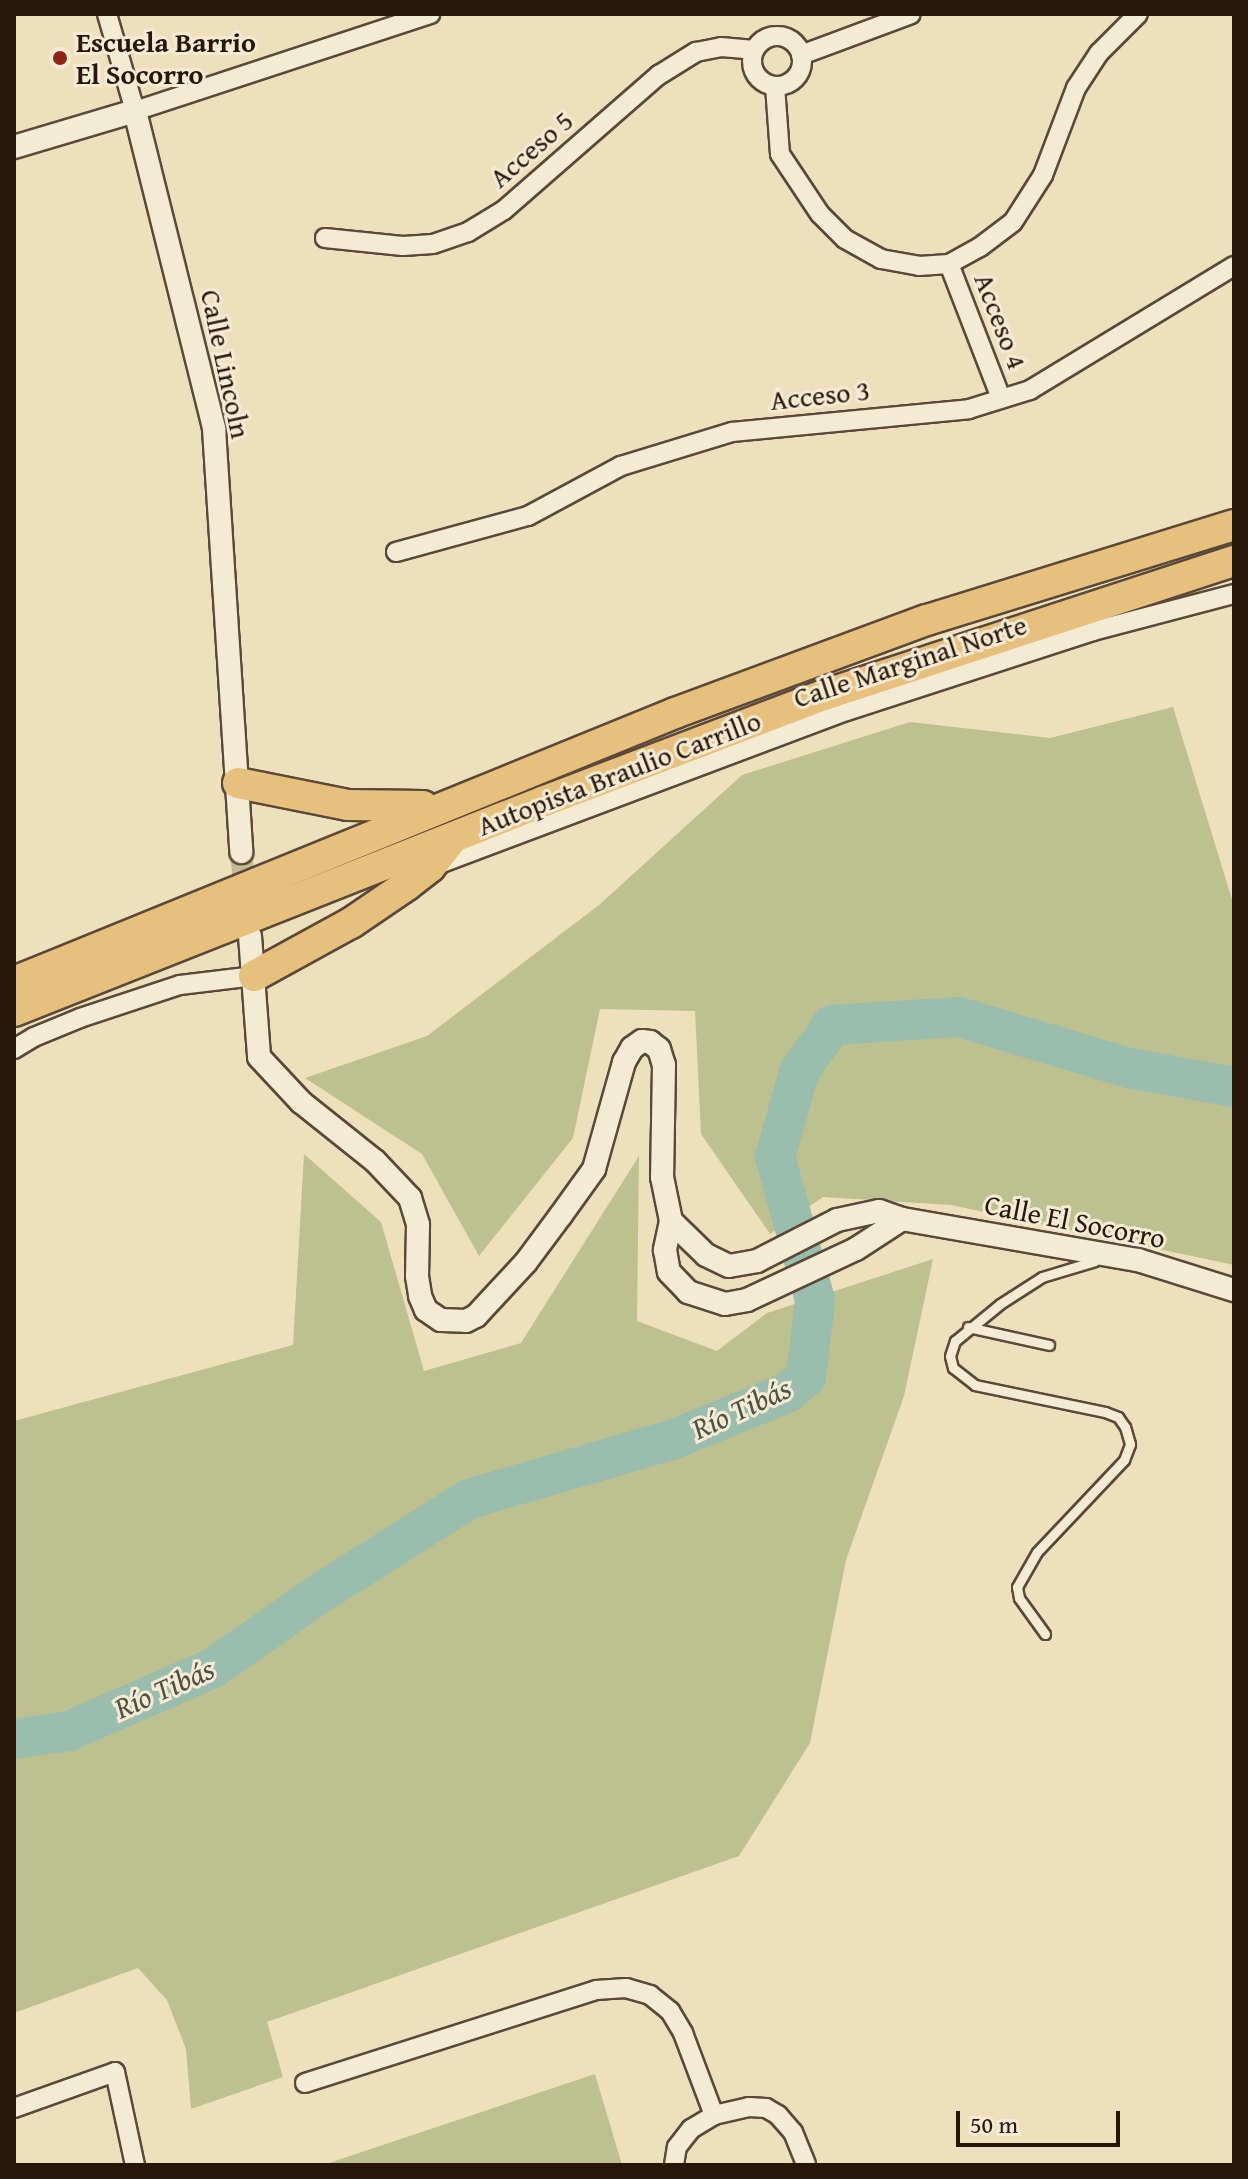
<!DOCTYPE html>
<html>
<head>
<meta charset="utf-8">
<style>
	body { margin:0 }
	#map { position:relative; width:1248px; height:2179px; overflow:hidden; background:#eee0bd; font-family:"Gentium Book Plus",serif }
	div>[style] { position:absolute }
	.green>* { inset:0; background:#bcc18f }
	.river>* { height:40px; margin:-20px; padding:0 20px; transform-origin:20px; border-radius:20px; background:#9abdad }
	.tertiary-tunnel>* { height:22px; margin-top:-11px; transform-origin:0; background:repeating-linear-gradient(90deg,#c7b899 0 22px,transparent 0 33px) }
	.roads { filter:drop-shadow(2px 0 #5a4838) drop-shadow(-2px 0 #5a4838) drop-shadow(0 2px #5a4838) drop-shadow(0 -2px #5a4838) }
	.service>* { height:9px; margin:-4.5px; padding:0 4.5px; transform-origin:4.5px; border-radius:4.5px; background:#f4ebd4 }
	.minor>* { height:18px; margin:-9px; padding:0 9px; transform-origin:9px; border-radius:9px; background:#f4ebd4 }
	.minor>.ring { margin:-9px; padding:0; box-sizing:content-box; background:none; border:18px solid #f4ebd4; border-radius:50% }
	.tertiary>* { height:22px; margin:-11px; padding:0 11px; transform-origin:11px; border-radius:11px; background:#f4ebd4 }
	.trunk>* { height:30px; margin:-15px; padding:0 15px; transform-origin:15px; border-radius:15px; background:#e7c07e }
	.dots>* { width:22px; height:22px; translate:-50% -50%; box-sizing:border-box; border:4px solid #f4ebd4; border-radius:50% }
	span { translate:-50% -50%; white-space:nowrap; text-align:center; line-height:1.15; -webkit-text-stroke:6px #f4ebd4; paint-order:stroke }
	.poi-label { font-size:28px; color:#29160b; font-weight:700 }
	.left { translate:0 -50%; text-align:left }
	.street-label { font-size:28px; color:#29160b }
	.water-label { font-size:30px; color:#515044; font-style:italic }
	.frame { position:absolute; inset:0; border:16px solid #29160b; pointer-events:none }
	.scale { position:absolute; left:956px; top:2111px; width:164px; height:36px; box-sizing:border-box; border:4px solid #29160b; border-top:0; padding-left:10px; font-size:24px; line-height:28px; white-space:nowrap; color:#29160b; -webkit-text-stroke:6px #f4ebd4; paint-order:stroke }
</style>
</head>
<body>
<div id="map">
	<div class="green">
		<div style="clip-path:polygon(1173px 707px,1234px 906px,1234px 1265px,951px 1205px,823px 1197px,770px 1234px,701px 1134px,695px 1011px,600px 1009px,573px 1138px,479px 1256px,422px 1154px,305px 1078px,427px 1036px,599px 905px,742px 775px,910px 722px,1050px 738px)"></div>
		<div style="clip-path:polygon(304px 1154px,381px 1222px,424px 1371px,521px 1343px,639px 1156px,637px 1321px,717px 1351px,767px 1313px,933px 1259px,904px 1396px,846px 1560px,810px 1743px,739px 1856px,267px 2022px,283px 2077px,191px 2109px,186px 2049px,167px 2000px,138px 1968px,14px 2013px,14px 1421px,293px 1345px)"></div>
		<div style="clip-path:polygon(595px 2074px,622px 2165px,323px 2165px)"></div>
	</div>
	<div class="river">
		<div style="left:14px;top:1739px;width:56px;rotate:-8.3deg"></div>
		<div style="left:69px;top:1731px;width:157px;rotate:-23.6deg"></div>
		<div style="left:213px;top:1668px;width:133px;rotate:-34.9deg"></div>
		<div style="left:322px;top:1592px;width:174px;rotate:-32.3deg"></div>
		<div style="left:469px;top:1499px;width:214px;rotate:-16.3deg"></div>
		<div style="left:674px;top:1439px;width:122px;rotate:-22.2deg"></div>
		<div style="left:787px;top:1393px;width:25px;rotate:-40deg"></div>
		<div style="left:806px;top:1377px;width:78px;rotate:-83.3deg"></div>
		<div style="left:815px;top:1300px;width:148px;rotate:-105.6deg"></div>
		<div style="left:775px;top:1157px;width:88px;rotate:-74.2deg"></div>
		<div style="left:799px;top:1072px;width:57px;rotate:-54.9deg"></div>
		<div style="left:832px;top:1025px;width:127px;rotate:-3.6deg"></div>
		<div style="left:959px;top:1017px;width:177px;rotate:16.7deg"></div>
		<div style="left:1129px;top:1068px;width:107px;rotate:10.3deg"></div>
	</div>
	<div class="tertiary-tunnel">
		<div style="left:241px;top:852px;width:51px;rotate:84.4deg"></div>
	</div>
	<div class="roads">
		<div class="service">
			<div style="left:968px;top:1327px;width:83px;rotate:12.5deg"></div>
			<div style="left:1045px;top:1634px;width:44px;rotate:-125.8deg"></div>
			<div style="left:1019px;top:1598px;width:11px;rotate:-100deg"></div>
			<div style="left:1017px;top:1587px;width:40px;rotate:-60.3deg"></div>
			<div style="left:1037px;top:1552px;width:127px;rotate:-46.6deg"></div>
			<div style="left:1124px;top:1460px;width:17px;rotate:-69deg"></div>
			<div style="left:1130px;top:1444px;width:18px;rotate:-106deg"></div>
			<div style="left:1125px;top:1427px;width:12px;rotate:-125deg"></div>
			<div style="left:1118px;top:1417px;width:14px;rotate:-159deg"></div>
			<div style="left:1105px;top:1412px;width:133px;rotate:-168.3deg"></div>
			<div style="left:975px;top:1385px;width:28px;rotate:-142deg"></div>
			<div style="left:953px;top:1368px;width:12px;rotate:-104deg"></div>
			<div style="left:950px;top:1356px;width:16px;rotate:-72deg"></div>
			<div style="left:955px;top:1341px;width:58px;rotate:-39.4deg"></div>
			<div style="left:1000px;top:1304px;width:50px;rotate:-32.7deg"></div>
			<div style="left:1042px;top:1277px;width:55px;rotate:-16.8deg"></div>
		</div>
		<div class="minor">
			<div style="left:107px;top:14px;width:101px;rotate:73.9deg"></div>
			<div style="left:135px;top:111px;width:311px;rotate:-18.2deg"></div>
			<div class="ring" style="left:752px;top:36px;width:32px;height:32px"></div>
			<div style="left:801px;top:55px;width:117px;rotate:-20.4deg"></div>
			<div style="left:775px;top:86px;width:68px;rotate:85.8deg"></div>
			<div style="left:780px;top:154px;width:72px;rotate:56.3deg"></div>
			<div style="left:820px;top:214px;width:35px;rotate:45deg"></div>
			<div style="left:845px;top:239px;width:41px;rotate:29.1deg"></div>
			<div style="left:881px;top:259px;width:39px;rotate:10deg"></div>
			<div style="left:919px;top:266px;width:30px;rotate:-4deg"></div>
			<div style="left:949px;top:264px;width:35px;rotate:-29deg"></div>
			<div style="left:980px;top:247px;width:41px;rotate:-37.1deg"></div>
			<div style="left:1013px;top:222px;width:56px;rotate:-57.4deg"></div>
			<div style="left:1043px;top:175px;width:93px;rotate:-69.2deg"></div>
			<div style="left:1076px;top:88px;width:42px;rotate:-56.7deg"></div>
			<div style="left:1099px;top:53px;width:55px;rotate:-45deg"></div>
			<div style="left:325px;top:238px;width:78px;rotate:5.9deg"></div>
			<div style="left:403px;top:246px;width:30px;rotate:-4deg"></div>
			<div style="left:433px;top:244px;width:37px;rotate:-19deg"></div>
			<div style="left:468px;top:232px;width:42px;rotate:-31.4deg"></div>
			<div style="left:504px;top:210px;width:206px;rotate:-41.1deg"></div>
			<div style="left:659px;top:75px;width:44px;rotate:-31.9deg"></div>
			<div style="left:696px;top:52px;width:25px;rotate:-11deg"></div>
			<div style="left:721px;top:47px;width:33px;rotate:5deg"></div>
			<div style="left:949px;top:264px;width:144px;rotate:68.8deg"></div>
			<div style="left:396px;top:552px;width:137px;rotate:-15.3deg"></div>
			<div style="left:528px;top:516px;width:106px;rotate:-28.3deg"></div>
			<div style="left:621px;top:466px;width:116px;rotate:-17deg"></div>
			<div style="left:732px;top:432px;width:238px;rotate:-5.5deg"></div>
			<div style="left:969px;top:409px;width:64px;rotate:-17.3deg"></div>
			<div style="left:1030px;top:390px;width:239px;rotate:-31.3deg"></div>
			<div style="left:434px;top:866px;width:441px;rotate:-20.6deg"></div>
			<div style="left:847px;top:711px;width:259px;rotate:-18deg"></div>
			<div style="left:1093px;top:631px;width:146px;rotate:-14.7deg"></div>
			<div style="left:14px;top:1049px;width:23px;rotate:-31deg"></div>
			<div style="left:34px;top:1037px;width:50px;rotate:-22.4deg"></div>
			<div style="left:80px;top:1018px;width:105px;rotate:-18.3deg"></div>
			<div style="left:180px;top:985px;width:75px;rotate:-6.9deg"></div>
			<div style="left:305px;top:2083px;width:305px;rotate:-17.7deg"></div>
			<div style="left:596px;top:1990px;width:30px;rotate:-4deg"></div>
			<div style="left:626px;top:1988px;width:25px;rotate:16deg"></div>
			<div style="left:650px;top:1995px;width:26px;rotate:39deg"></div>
			<div style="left:670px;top:2011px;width:26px;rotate:59deg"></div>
			<div style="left:683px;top:2033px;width:88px;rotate:69.3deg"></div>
			<div style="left:14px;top:2108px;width:107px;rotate:-19.6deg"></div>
			<div style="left:115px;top:2072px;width:95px;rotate:77.9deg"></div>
			<div style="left:674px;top:2165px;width:18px;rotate:-81deg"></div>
			<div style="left:677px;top:2147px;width:23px;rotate:-52deg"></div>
			<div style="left:691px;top:2129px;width:27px;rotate:-31deg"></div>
			<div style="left:714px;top:2115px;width:36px;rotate:-13deg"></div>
			<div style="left:749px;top:2107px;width:17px;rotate:3deg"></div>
			<div style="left:766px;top:2108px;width:14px;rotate:30deg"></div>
			<div style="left:778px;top:2115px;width:23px;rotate:49deg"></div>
			<div style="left:793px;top:2132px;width:35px;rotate:68deg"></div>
		</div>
		<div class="tertiary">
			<div style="left:14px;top:147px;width:126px;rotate:-16.6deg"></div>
			<div style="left:135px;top:111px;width:328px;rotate:76deg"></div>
			<div style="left:214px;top:429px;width:424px;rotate:86.3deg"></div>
			<div style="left:250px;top:936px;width:121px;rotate:85.7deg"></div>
			<div style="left:259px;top:1057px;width:62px;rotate:47deg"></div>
			<div style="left:301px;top:1102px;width:95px;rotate:38.6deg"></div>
			<div style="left:375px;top:1161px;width:51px;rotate:46.6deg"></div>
			<div style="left:410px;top:1198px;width:28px;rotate:73deg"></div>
			<div style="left:418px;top:1225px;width:51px;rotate:91.1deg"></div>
			<div style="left:417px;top:1276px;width:20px;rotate:81deg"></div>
			<div style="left:420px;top:1296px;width:15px;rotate:67deg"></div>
			<div style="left:426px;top:1310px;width:18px;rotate:34deg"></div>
			<div style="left:441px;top:1320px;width:25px;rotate:2deg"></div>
			<div style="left:466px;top:1321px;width:11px;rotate:-27deg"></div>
			<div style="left:476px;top:1316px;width:74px;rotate:-47.2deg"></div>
			<div style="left:526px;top:1262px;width:59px;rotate:-53.3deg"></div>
			<div style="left:561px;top:1215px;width:57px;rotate:-54.3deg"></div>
			<div style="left:594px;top:1169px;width:111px;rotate:-74.3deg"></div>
			<div style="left:624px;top:1062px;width:16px;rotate:-60deg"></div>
			<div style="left:632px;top:1048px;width:12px;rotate:-35deg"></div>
			<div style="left:642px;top:1041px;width:8px;rotate:7deg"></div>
			<div style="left:650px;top:1042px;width:11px;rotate:38deg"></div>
			<div style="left:659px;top:1049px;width:17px;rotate:73deg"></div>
			<div style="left:664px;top:1065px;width:112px;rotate:91deg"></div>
			<div style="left:662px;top:1177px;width:45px;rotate:78.4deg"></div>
			<div style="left:671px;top:1221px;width:30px;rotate:102deg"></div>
			<div style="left:665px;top:1250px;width:22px;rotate:80deg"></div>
			<div style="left:669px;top:1272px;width:28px;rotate:46deg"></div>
			<div style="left:688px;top:1292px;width:39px;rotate:18deg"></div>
			<div style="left:725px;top:1304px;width:22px;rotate:-10deg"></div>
			<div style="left:747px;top:1300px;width:120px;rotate:-25.1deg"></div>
			<div style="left:856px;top:1249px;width:55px;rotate:-33.1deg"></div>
			<div style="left:671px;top:1221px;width:49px;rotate:44.2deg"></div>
			<div style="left:706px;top:1255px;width:25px;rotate:26deg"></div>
			<div style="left:729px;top:1266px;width:28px;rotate:-10deg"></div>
			<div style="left:757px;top:1261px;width:90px;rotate:-27.1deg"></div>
			<div style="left:837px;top:1220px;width:43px;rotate:-12.1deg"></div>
			<div style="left:879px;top:1211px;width:24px;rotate:19deg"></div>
			<div style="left:902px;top:1219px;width:240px;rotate:9.9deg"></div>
			<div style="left:1138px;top:1260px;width:101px;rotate:17.4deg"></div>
		</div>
		<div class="trunk">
			<div style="left:238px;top:783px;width:112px;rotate:11.3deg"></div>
			<div style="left:348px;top:805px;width:75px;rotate:0.8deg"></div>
			<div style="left:254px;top:976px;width:111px;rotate:-28.7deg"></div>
			<div style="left:351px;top:923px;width:68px;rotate:-34.2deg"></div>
			<div style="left:407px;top:885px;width:29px;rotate:-38deg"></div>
			<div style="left:430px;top:867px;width:34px;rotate:-52deg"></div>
			<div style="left:14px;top:982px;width:714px;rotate:-22.14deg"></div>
			<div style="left:675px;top:713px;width:269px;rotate:-20.3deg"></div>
			<div style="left:927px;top:620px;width:321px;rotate:-17.2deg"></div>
			<div style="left:14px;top:1011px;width:568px;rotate:-21.6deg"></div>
			<div style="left:542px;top:802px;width:302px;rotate:-20.8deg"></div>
			<div style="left:824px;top:695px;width:431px;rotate:-18.1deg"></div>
		</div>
	</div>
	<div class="dots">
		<div style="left:60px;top:58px;background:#8f2418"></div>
	</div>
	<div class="poi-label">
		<span class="left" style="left:76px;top:58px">Escuela Barrio<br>El Socorro</span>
	</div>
	<div class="street-label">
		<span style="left:531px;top:149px;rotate:-41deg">Acceso 5</span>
		<span style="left:1001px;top:321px;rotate:69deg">Acceso 4</span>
		<span style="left:226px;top:364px;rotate:78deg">Calle Lincoln</span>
		<span style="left:820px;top:395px;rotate:-6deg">Acceso 3</span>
		<span style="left:910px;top:661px;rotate:-18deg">Calle Marginal Norte</span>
		<span style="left:619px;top:773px;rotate:-21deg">Autopista Braulio Carrillo</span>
		<span style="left:1075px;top:1221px;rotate:11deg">Calle El Socorro</span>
	</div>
	<div class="water-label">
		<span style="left:741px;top:1408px;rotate:-25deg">Río Tibás</span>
		<span style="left:164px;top:1688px;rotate:-24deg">Río Tibás</span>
	</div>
	<div class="frame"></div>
	<div class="scale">50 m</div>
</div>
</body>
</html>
